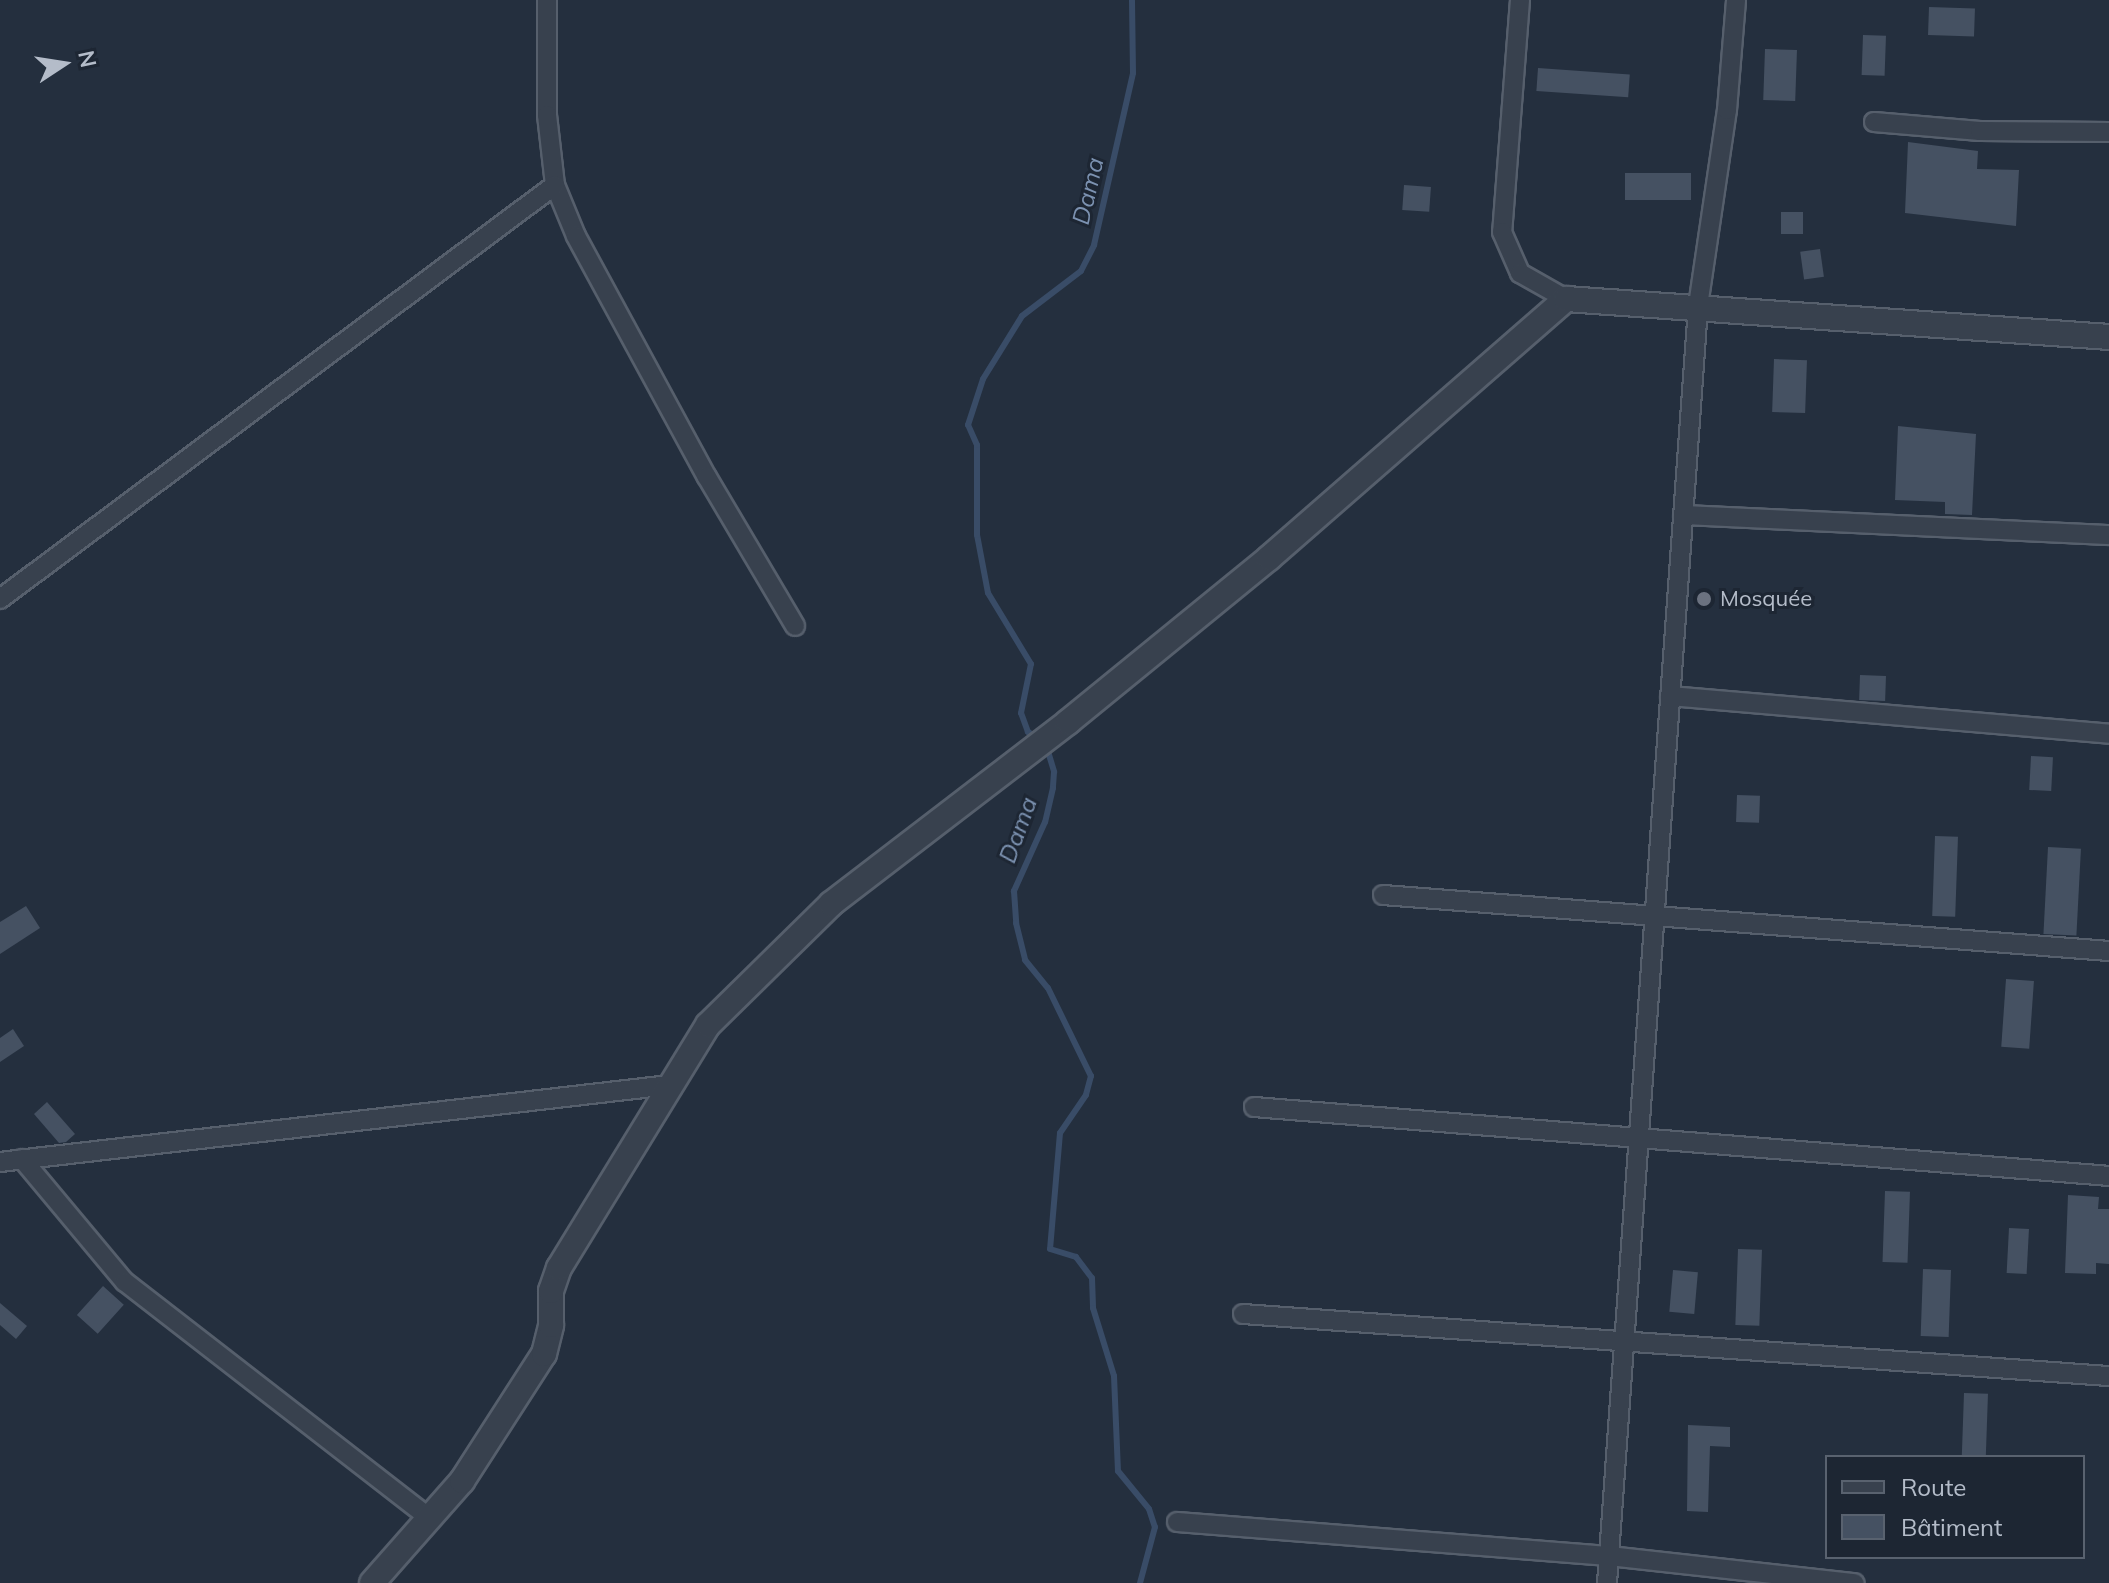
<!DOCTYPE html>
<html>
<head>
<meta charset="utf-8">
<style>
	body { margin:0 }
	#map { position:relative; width:2109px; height:1583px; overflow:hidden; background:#242f3e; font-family:Mulish,sans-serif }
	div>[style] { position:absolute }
	.stream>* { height:6px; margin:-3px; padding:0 3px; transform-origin:3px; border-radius:3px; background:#394c67 }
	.building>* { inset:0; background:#455162; transform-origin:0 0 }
	.roads { filter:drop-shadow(2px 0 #565f6c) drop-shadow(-2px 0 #565f6c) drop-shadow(0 2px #565f6c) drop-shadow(0 -2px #565f6c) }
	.minor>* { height:18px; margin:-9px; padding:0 9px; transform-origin:9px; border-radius:9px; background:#38414e }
	.tertiary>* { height:24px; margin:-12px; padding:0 12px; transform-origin:12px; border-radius:12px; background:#38414e }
	.dots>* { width:22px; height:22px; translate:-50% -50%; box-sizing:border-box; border:4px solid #1d2633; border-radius:50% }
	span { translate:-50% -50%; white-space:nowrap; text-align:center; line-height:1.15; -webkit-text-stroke:6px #1d2633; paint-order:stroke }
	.poi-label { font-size:22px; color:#b4bcc9 }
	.left { translate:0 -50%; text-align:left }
	.water-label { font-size:24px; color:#7c92b1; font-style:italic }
	.legend { position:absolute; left:1825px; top:1455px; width:260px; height:104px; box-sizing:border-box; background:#1d2633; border:2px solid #59626f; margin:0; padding:10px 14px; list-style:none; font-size:24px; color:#b4bcc9 }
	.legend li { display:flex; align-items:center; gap:16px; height:40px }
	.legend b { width:40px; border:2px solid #59626f }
	.north { position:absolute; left:24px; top:24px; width:80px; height:80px; -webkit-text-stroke:6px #1d2633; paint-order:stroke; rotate:78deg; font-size:22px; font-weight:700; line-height:32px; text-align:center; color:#b4bcc9 }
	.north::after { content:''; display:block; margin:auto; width:28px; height:36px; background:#b4bcc9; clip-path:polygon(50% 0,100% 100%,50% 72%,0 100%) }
</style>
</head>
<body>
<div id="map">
	<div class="stream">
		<div style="left:1037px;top:738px;width:11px;rotate:-146deg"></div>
		<div style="left:1028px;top:732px;width:20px;rotate:-110deg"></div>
		<div style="left:1021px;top:713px;width:50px;rotate:-78.5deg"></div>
		<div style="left:1031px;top:664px;width:83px;rotate:-121.2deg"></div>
		<div style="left:988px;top:593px;width:59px;rotate:-100.7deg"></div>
		<div style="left:977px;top:535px;width:90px;rotate:-90deg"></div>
		<div style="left:977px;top:445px;width:22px;rotate:-114deg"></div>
		<div style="left:968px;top:425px;width:48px;rotate:-71.9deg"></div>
		<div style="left:983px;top:379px;width:74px;rotate:-58.2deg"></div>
		<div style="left:1022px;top:316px;width:74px;rotate:-37.3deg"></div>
		<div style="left:1081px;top:271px;width:29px;rotate:-63deg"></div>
		<div style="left:1094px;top:245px;width:176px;rotate:-77.2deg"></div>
		<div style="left:1133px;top:73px;width:73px;rotate:-90.8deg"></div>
		<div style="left:1046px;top:745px;width:28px;rotate:73deg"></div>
		<div style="left:1054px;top:772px;width:16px;rotate:94deg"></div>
		<div style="left:1053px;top:788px;width:35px;rotate:103deg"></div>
		<div style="left:1045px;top:822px;width:76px;rotate:114.2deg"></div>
		<div style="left:1014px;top:891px;width:32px;rotate:86deg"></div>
		<div style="left:1016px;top:923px;width:38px;rotate:76deg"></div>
		<div style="left:1025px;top:960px;width:36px;rotate:51deg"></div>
		<div style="left:1048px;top:988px;width:98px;rotate:64deg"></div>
		<div style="left:1091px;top:1076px;width:20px;rotate:105deg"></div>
		<div style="left:1086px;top:1095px;width:46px;rotate:124.4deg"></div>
		<div style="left:1060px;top:1133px;width:116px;rotate:94.9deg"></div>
		<div style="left:1050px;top:1249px;width:27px;rotate:17deg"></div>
		<div style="left:1076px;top:1257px;width:26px;rotate:53deg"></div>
		<div style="left:1092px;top:1278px;width:30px;rotate:88deg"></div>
		<div style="left:1093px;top:1308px;width:71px;rotate:72.8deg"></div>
		<div style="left:1114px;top:1376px;width:95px;rotate:87.6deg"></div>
		<div style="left:1118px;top:1471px;width:49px;rotate:50.8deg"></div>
		<div style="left:1149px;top:1509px;width:19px;rotate:72deg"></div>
		<div style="left:1155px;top:1527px;width:58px;rotate:105deg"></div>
	</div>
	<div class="building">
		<div style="left:1929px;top:7px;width:46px;height:28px;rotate:2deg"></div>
		<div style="left:1863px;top:35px;width:23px;height:40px;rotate:2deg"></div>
		<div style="left:1765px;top:49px;width:32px;height:51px;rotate:2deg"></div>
		<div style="left:1538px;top:68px;width:92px;height:23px;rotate:4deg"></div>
		<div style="clip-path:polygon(1908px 142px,1978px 151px,1977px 169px,2019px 170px,2016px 226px,1905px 213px)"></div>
		<div style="left:1691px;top:173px;width:27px;height:66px;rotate:90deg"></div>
		<div style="left:1404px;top:185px;width:27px;height:25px;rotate:4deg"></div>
		<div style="left:1781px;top:212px;width:22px;height:22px"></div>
		<div style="left:1820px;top:249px;width:28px;height:20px;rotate:82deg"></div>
		<div style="left:1774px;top:359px;width:33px;height:53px;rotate:2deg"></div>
		<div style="clip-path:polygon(1898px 426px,1976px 434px,1972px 515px,1945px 514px,1945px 502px,1895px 500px)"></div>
		<div style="left:1860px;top:675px;width:26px;height:25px;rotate:2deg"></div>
		<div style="left:2031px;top:756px;width:22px;height:34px;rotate:3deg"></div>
		<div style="left:1737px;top:795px;width:23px;height:27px;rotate:2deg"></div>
		<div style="left:1935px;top:836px;width:23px;height:80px;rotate:2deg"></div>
		<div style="left:2048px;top:847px;width:33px;height:87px;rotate:3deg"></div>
		<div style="clip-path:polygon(26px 906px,40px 928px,0 954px,0 922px)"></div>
		<div style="left:2006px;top:979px;width:28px;height:68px;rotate:4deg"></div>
		<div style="clip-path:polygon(13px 1029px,24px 1046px,0 1062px,0 1038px)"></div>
		<div style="clip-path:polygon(47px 1102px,75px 1134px,66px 1142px,59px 1143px,34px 1114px)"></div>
		<div style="left:1885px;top:1191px;width:25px;height:71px;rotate:2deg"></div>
		<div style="clip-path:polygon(2068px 1195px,2099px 1197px,2098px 1209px,2109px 1209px,2109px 1264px,2096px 1263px,2096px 1274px,2065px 1273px)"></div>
		<div style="left:2009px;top:1228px;width:20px;height:45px;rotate:3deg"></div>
		<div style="left:1738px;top:1249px;width:24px;height:76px;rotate:2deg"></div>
		<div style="left:1923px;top:1269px;width:28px;height:67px;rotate:2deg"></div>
		<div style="left:1673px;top:1270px;width:25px;height:42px;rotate:5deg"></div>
		<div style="left:103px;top:1286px;width:28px;height:39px;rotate:42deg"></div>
		<div style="clip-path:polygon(0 1303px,27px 1326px,16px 1339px,0 1325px)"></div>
		<div style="left:1964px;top:1393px;width:24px;height:64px;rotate:2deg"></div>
		<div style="clip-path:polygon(1688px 1425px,1730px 1427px,1730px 1447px,1710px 1446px,1708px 1512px,1687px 1511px)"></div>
	</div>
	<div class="roads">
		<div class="minor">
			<div style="left:547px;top:0;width:115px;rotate:90deg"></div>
			<div style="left:547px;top:115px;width:70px;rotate:83.5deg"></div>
			<div style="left:555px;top:185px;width:55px;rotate:67.6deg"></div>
			<div style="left:576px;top:236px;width:274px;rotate:61.5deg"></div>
			<div style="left:707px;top:477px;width:173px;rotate:59.4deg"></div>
			<div style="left:1520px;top:0;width:233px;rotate:94.4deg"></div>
			<div style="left:1502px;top:232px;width:45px;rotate:66.3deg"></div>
			<div style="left:1520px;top:273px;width:53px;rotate:29.5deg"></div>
			<div style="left:1874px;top:122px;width:106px;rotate:4.9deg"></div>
			<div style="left:1980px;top:131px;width:129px;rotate:0.4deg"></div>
			<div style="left:1683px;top:515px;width:426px;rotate:2.7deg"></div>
			<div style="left:0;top:599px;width:692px;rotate:-36.72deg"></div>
			<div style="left:1670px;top:696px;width:441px;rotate:4.9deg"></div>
			<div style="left:1383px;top:895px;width:728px;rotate:4.41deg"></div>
			<div style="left:1254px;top:1107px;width:858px;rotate:4.61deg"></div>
			<div style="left:22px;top:1159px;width:160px;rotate:50.1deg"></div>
			<div style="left:125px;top:1282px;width:385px;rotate:37.8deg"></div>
			<div style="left:0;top:1162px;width:674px;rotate:-6.56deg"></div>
			<div style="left:1243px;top:1314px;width:868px;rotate:4.1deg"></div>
			<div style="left:1177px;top:1522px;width:433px;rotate:4.5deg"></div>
			<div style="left:1609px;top:1556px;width:247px;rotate:6.3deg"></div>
			<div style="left:1607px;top:1583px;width:1280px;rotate:-85.92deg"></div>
			<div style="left:1698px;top:306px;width:198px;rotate:-81.6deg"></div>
			<div style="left:1727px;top:110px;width:110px;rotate:-85.3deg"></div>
		</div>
		<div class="tertiary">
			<div style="left:372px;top:1583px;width:136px;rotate:-48.6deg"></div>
			<div style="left:462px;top:1481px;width:151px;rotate:-57.2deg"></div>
			<div style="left:544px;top:1354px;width:30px;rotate:-76deg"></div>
			<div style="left:551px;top:1325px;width:34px;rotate:-90deg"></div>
			<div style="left:551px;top:1291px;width:24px;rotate:-71deg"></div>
			<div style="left:559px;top:1268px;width:285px;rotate:-58.5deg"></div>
			<div style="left:708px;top:1025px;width:173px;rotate:-44.5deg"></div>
			<div style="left:831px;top:904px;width:299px;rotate:-37.5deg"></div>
			<div style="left:1068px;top:722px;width:259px;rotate:-39.2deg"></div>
			<div style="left:1269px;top:558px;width:394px;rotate:-41.1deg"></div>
			<div style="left:1566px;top:299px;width:544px;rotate:4deg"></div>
		</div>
	</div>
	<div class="dots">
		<div style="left:1704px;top:599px;background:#6b7280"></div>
	</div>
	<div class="poi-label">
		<span class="left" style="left:1720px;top:599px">Mosquée</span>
	</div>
	<div class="water-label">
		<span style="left:1088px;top:191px;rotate:-77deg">Dama</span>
		<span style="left:1018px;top:830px;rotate:-70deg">Dama</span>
	</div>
	<ul class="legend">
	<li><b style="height:10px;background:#38414e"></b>Route</li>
	<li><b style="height:22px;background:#455162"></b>Bâtiment</li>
	</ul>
	<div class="north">N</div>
</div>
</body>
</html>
